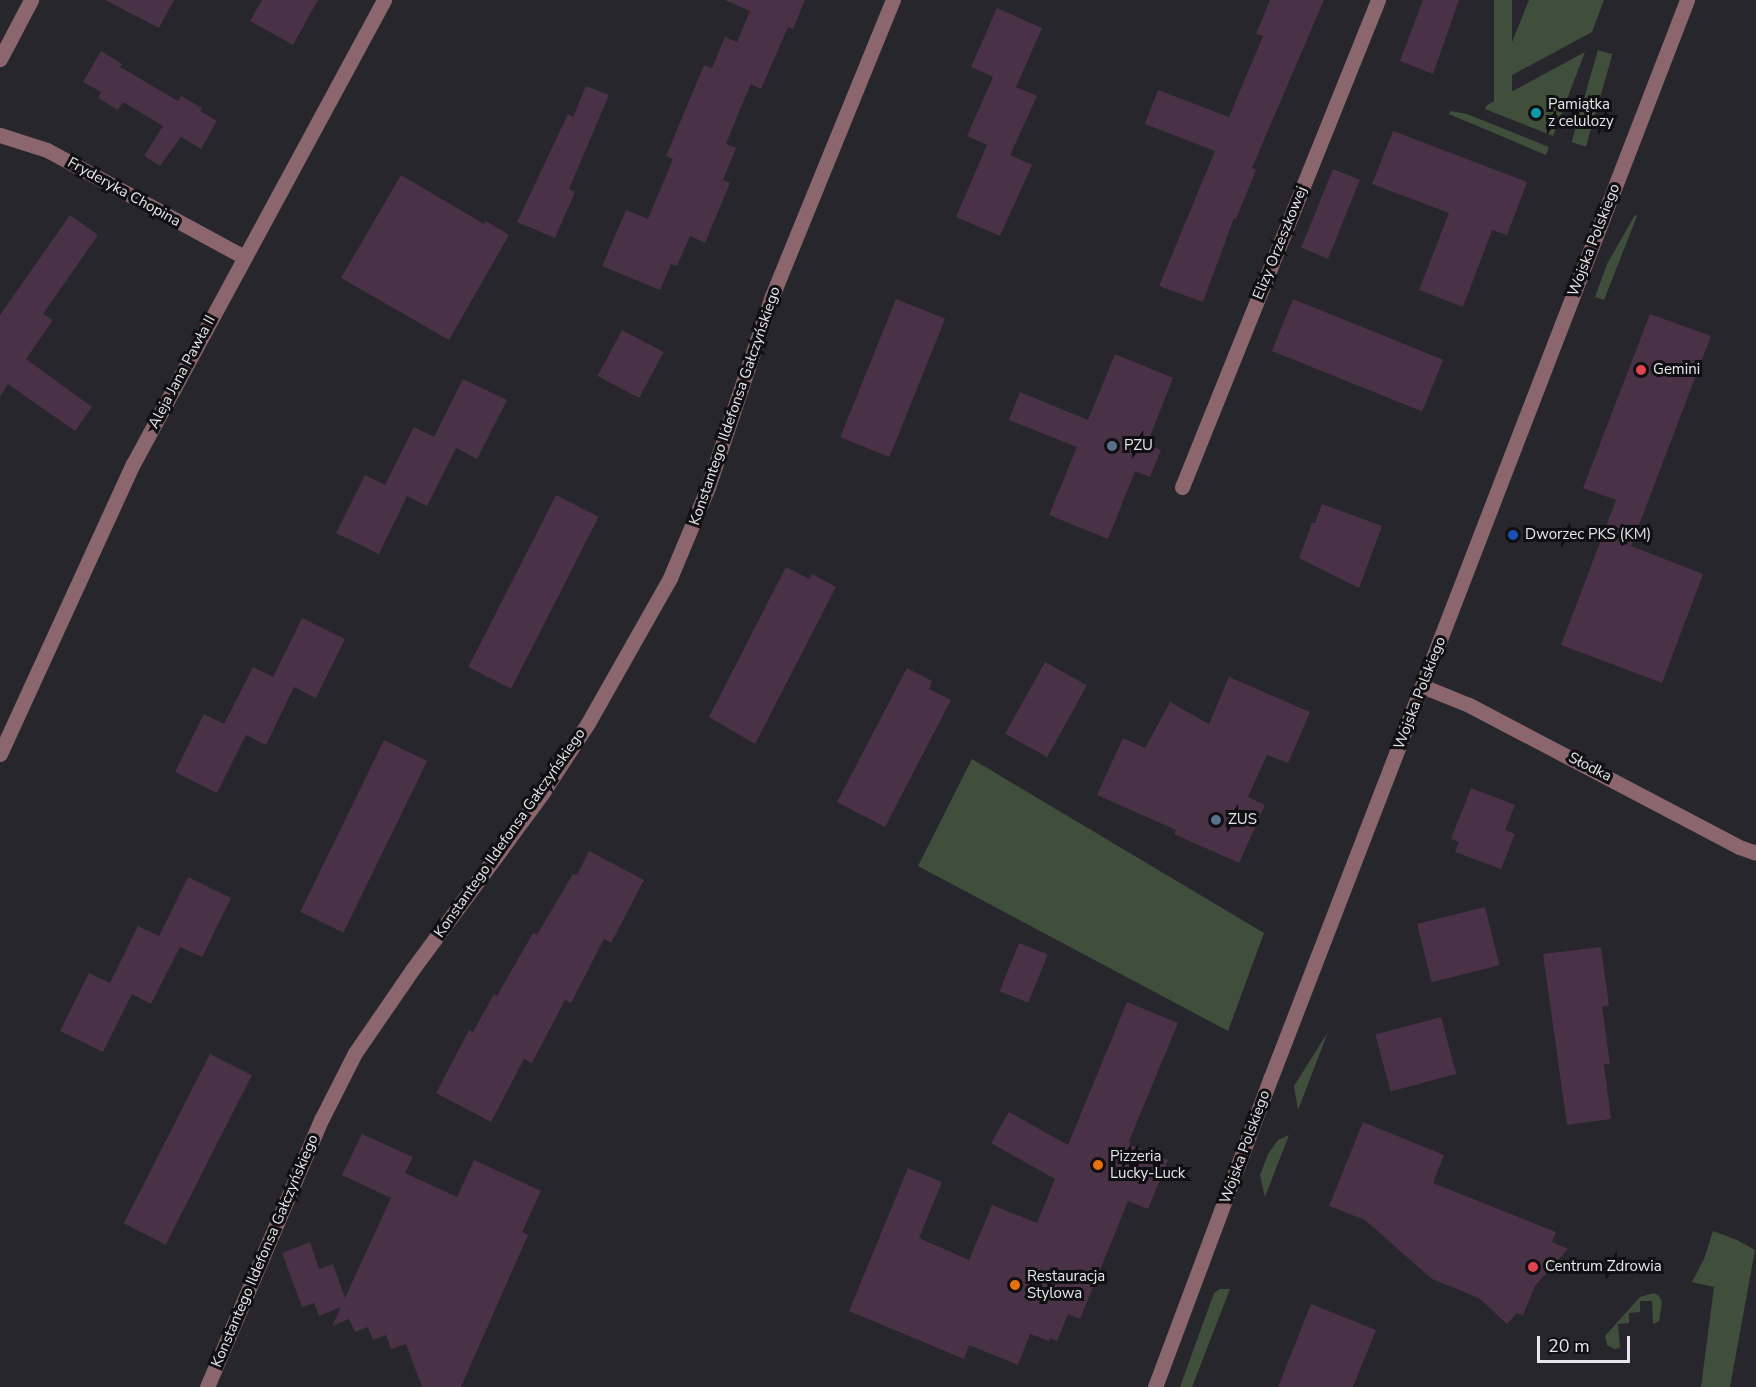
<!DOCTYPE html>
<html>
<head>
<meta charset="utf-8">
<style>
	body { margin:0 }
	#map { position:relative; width:1756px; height:1387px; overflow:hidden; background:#27262c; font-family:"Nunito Sans",sans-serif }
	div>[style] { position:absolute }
	.green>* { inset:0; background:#404e3c; transform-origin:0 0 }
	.building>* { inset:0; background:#493146; transform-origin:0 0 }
	.minor>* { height:15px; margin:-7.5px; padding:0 7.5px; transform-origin:7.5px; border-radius:7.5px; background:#8b666d }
	.dots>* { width:16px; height:16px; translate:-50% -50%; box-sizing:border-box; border:3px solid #101012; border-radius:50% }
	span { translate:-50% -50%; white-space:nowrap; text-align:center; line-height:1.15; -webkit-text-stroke:6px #101012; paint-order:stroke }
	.poi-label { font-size:15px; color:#e7e7eb }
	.left { translate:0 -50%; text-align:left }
	.street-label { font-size:15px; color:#e7e7eb }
	.scale { position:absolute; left:1537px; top:1336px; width:93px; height:27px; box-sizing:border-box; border:3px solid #e7e7eb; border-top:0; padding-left:8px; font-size:18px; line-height:21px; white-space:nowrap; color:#e7e7eb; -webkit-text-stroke:4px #101012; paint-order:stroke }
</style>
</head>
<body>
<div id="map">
	<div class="green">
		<div style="left:1494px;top:0;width:18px;height:113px"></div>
		<div style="clip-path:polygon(1529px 0,1604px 0,1592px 32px,1503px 80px,1498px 77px)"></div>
		<div style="left:1598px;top:50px;width:15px;height:96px;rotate:16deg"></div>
		<div style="clip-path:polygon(1585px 52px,1553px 136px,1485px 109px,1487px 105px)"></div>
		<div style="clip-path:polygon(1450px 111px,1467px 114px,1549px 147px,1546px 155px,1449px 114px)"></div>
		<div style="clip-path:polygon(1635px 215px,1637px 216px,1604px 300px,1595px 297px,1607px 264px)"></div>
		<div style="clip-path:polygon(972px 759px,1264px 933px,1228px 1031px,918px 866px)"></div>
		<div style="clip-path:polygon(1328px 1032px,1298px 1110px,1294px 1086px)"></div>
		<div style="clip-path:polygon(1289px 1135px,1265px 1197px,1260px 1175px,1268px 1154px,1278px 1140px)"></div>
		<div style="clip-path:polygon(1713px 1231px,1737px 1240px,1755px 1250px,1730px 1387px,1701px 1387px,1714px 1287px,1692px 1282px,1704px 1259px)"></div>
		<div style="clip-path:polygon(1220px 1289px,1230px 1289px,1192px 1387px,1180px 1387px,1214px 1293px)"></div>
		<div style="clip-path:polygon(1654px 1293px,1659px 1296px,1662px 1302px,1659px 1321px,1653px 1324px,1652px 1301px,1640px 1301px,1640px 1312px,1629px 1313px,1629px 1323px,1618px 1324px,1620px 1348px,1615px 1349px,1607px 1345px,1605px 1336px,1640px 1297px)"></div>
	</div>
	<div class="building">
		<div style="clip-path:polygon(105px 0,174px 0,159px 28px)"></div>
		<div style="clip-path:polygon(262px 0,318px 0,293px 45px,250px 21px)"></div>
		<div style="clip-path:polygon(725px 0,805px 0,793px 29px,788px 27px,761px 89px,751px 84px,738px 114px,726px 144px,736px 148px,723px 180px,730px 183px,705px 243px,690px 236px,677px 266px,671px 264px,660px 290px,602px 266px,626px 210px,648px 219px,673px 159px,666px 156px,704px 65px,712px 68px,725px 37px,737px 42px,750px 11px)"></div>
		<div style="clip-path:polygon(1270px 0,1324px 0,1252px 168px,1256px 170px,1236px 219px,1234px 218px,1203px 302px,1159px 286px,1215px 151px,1145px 124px,1158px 90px,1229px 117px,1263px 36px,1256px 34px)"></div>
		<div style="clip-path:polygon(1423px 0,1459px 0,1433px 74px,1400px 61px)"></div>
		<div style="clip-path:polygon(997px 8px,1042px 28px,1016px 87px,1037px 96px,1010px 155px,1032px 165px,1000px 236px,956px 217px,987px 145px,967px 136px,993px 77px,971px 67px)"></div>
		<div style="clip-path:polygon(101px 51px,122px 64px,120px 67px,178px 101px,181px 96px,202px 108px,200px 111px,217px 121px,201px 149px,181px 137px,160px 166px,144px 156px,163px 126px,123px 102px,118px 110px,98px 98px,101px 92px,83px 82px)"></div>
		<div style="clip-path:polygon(586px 86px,609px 95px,569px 189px,575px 192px,555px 238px,517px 222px,568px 114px,573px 117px)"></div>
		<div style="clip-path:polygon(1393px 131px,1527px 182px,1507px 235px,1492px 230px,1463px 307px,1419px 290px,1449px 213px,1372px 184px)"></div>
		<div style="left:1333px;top:169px;width:29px;height:85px;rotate:22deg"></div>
		<div style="clip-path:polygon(401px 175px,484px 224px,486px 221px,509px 235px,449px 340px,341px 278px)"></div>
		<div style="clip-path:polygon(70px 215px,98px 235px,43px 314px,53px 320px,26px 359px,92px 407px,75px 431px,8px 384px,0 396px,0 315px)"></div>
		<div style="left:896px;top:299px;width:53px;height:149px;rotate:22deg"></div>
		<div style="left:1293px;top:299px;width:162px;height:56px;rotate:22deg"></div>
		<div style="clip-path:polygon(1650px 314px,1711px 336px,1631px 546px,1703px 574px,1662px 683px,1561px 645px,1616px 500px,1583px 488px)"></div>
		<div style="left:622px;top:330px;width:47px;height:52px;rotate:28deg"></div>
		<div style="clip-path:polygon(1115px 354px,1173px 378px,1147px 444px,1161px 450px,1150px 477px,1135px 471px,1108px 539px,1049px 515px,1077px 447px,1009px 420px,1020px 392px,1088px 420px)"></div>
		<div style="clip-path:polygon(463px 379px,507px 400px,477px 459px,456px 448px,427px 506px,407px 496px,379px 554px,336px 533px,365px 475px,385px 485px,414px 427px,434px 437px)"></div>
		<div style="left:556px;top:495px;width:48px;height:193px;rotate:27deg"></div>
		<div style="clip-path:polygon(1322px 504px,1382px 526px,1359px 588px,1299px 558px,1312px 523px,1315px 523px)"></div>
		<div style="clip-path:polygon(786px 567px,809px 579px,812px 574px,836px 587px,755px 744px,709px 717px)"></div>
		<div style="clip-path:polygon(302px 618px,345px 639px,316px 698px,294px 687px,266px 745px,246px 735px,217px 793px,175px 772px,204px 714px,224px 724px,253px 667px,273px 677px)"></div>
		<div style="left:1045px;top:662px;width:48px;height:82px;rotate:29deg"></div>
		<div style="clip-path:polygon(907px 668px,932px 681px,929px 689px,951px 700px,885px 827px,837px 802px)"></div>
		<div style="clip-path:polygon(1229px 677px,1310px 712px,1288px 763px,1267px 755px,1248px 797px,1265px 805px,1239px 863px,1174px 834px,1176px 830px,1097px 795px,1123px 738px,1145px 748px,1170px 702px,1209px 724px)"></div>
		<div style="left:384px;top:740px;width:48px;height:191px;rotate:26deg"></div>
		<div style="clip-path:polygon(1471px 788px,1515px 805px,1505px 830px,1515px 834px,1501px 869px,1455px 852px,1459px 842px,1451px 839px)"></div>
		<div style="clip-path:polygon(589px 851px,644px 880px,611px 943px,604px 939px,571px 1003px,565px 1000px,532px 1063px,524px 1059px,491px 1122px,436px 1093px,469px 1030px,473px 1032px,494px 994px,497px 996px,533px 933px,537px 935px,573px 874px,577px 875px)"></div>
		<div style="clip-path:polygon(188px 877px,231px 898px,202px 957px,180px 947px,151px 1004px,132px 994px,103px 1052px,60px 1031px,89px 973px,110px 983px,138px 926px,159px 936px)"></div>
		<div style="left:1485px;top:907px;width:60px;height:70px;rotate:76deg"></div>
		<div style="left:1019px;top:943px;width:31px;height:52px;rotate:22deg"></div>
		<div style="clip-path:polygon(1601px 947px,1609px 1006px,1602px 1006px,1610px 1064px,1604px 1064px,1611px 1119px,1567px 1125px,1543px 954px)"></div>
		<div style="clip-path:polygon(1127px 1002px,1178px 1023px,1129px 1141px,1130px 1145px,1168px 1160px,1148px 1209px,1128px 1201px,1080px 1319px,1068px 1314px,1057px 1341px,1050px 1338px,1049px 1341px,1030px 1334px,1018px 1365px,969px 1345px,964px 1359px,849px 1311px,908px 1168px,942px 1182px,919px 1238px,969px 1260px,992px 1205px,1037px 1223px,1055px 1179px,991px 1143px,1009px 1112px,1068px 1145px)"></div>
		<div style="left:1441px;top:1017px;width:59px;height:68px;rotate:75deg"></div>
		<div style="left:210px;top:1054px;width:47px;height:190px;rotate:27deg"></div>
		<div style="clip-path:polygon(1363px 1122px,1444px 1155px,1433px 1183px,1556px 1232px,1552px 1242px,1568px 1249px,1535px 1286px,1523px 1315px,1517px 1313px,1507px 1324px,1479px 1298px,1432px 1279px,1365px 1220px,1329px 1206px)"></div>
		<div style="clip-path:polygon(362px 1134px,413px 1157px,405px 1173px,457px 1197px,474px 1160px,541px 1191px,522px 1232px,528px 1235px,461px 1387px,422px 1387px,406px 1344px,391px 1349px,386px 1335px,373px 1340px,368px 1327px,355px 1332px,349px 1319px,332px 1326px,341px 1307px,319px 1316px,314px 1303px,302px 1307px,282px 1253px,310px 1242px,319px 1269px,333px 1264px,345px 1298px,391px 1198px,342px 1175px)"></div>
		<div style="clip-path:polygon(1311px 1304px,1376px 1330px,1353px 1387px,1278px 1387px)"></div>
	</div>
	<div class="minor">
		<div style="left:0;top:59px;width:67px;rotate:-62.3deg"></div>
		<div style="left:0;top:135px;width:49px;rotate:17.7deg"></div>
		<div style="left:47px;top:150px;width:224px;rotate:28.5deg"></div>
		<div style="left:1182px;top:487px;width:525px;rotate:-68.08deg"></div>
		<div style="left:1422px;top:686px;width:51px;rotate:22deg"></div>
		<div style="left:1469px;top:705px;width:305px;rotate:27.7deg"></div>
		<div style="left:1739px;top:847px;width:18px;rotate:19deg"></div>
		<div style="left:0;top:754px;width:319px;rotate:-65.4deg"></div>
		<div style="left:133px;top:464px;width:528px;rotate:-61.59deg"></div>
		<div style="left:207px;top:1387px;width:293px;rotate:-66.9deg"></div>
		<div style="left:322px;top:1118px;width:73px;rotate:-63.1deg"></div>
		<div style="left:355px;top:1053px;width:101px;rotate:-55.5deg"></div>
		<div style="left:412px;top:970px;width:221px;rotate:-53.6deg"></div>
		<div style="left:543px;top:792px;width:82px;rotate:-56.9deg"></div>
		<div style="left:588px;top:723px;width:167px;rotate:-60.5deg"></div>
		<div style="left:670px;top:578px;width:99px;rotate:-67.3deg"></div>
		<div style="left:708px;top:487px;width:201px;rotate:-71.5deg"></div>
		<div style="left:772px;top:296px;width:320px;rotate:-67.8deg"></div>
		<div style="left:1155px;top:1387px;width:331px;rotate:-69.5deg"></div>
		<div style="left:1271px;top:1077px;width:1155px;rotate:-68.88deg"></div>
	</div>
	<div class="dots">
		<div style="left:1536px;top:113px;background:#0f9aa8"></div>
		<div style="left:1641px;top:370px;background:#e0444e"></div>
		<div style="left:1112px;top:446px;background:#5c6f8a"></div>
		<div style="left:1513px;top:535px;background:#1a4fb4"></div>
		<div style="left:1216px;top:820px;background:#5c6f8a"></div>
		<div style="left:1098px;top:1165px;background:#e8710a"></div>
		<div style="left:1533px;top:1267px;background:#e0444e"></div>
		<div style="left:1015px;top:1285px;background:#e8710a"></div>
	</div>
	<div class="poi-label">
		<span class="left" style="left:1548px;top:113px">Pamiątka<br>z celulozy</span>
		<span class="left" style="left:1653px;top:370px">Gemini</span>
		<span class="left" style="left:1124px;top:446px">PZU</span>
		<span class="left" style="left:1525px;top:535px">Dworzec PKS (KM)</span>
		<span class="left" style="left:1228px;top:820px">ZUS</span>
		<span class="left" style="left:1110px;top:1165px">Pizzeria<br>Lucky-Luck</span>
		<span class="left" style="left:1545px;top:1267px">Centrum Zdrowia</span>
		<span class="left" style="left:1027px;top:1285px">Restauracja<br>Stylowa</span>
	</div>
	<div class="street-label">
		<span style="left:124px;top:192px;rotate:29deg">Fryderyka Chopina</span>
		<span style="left:1594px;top:240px;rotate:-69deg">Wojska Polskiego</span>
		<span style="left:1280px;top:243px;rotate:-68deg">Elizy Orzeszkowej</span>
		<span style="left:182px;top:372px;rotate:-62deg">Aleja Jana Pawła II</span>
		<span style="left:735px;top:406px;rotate:-71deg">Konstantego Ildefonsa Gałczyńskiego</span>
		<span style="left:1420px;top:693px;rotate:-69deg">Wojska Polskiego</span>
		<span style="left:1590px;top:767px;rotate:27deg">Słodka</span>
		<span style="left:510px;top:833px;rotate:-55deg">Konstantego Ildefonsa Gałczyńskiego</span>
		<span style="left:1245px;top:1147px;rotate:-70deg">Wojska Polskiego</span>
		<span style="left:265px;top:1251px;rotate:-67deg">Konstantego Ildefonsa Gałczyńskiego</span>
	</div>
	<div class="scale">20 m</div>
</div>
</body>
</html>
